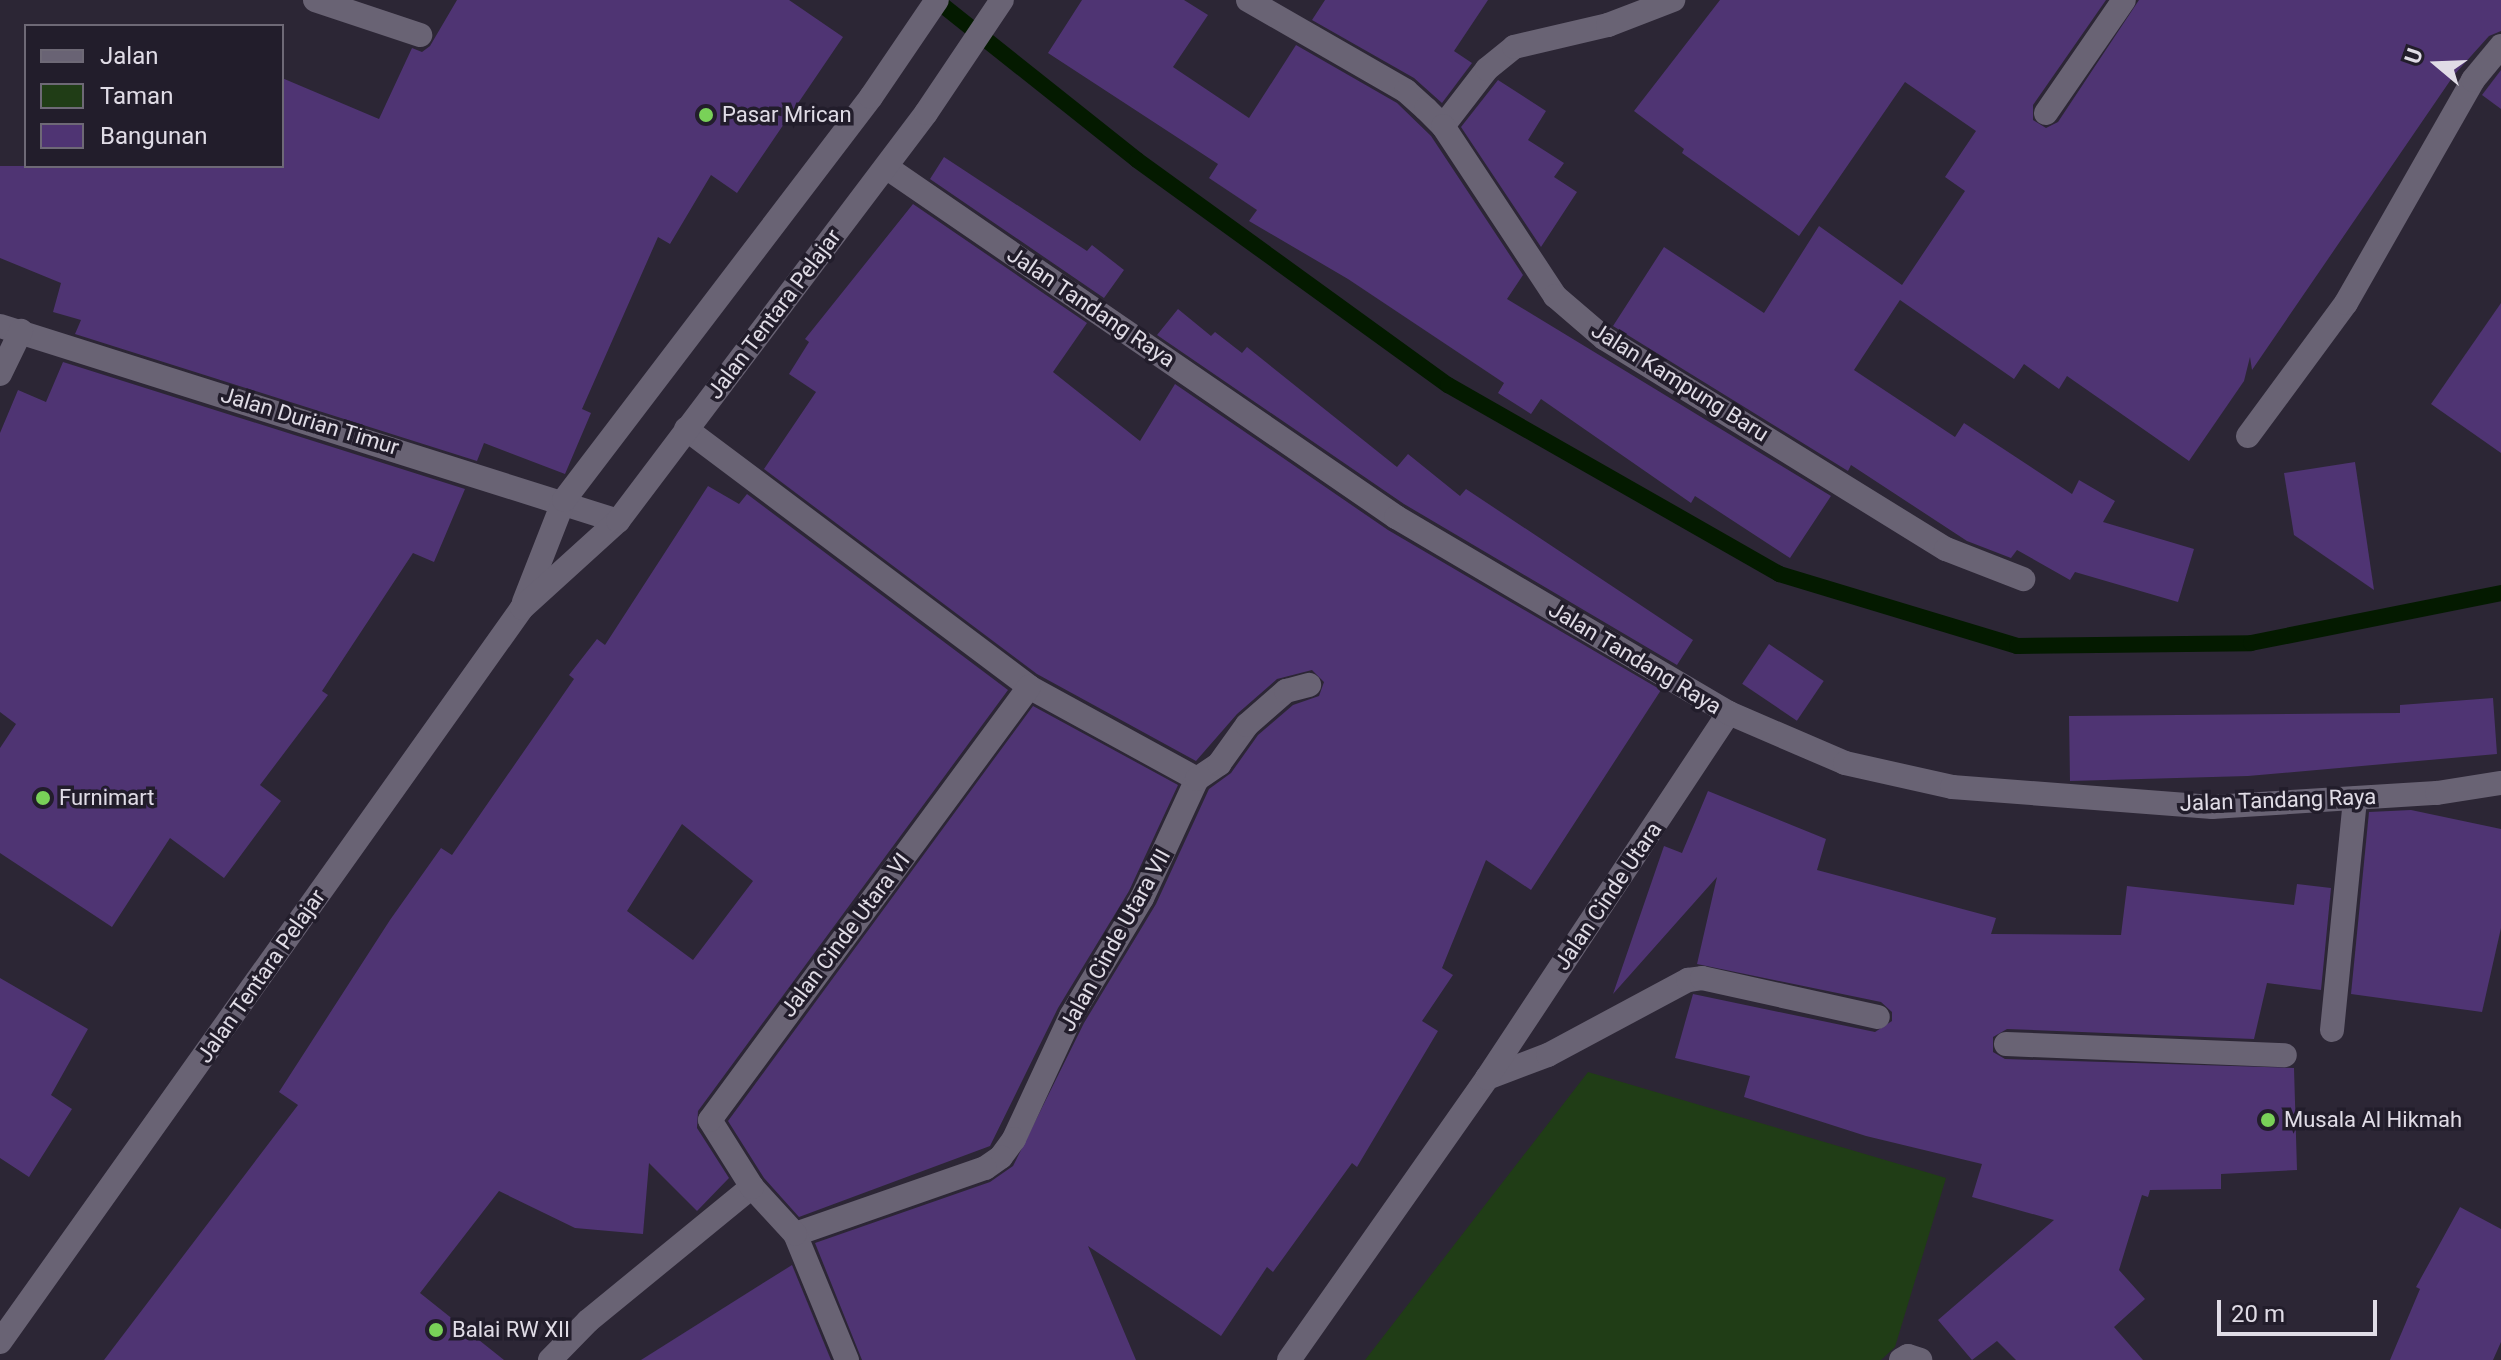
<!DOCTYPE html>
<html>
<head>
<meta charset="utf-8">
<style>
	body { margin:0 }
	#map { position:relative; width:2501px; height:1360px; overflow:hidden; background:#2c2635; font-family:Roboto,sans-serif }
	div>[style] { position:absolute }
	.green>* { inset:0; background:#203d16 }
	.stream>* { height:16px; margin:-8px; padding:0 8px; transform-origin:8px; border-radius:8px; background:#041a00 }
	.building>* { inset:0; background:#4f3473; transform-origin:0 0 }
	.lane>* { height:24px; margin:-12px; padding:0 12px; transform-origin:12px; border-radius:12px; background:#696374 }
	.street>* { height:24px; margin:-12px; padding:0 12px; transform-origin:12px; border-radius:12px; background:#696374 }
	.secondary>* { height:24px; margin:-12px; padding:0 12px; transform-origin:12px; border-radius:12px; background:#696374 }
	.dots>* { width:22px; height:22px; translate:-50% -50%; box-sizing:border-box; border:4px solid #221d2b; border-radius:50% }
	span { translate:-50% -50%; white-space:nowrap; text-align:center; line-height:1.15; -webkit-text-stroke:7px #221d2b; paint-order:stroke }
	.poi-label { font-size:22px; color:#e0dce6 }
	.left { translate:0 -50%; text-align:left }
	.street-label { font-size:22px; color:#e0dce6 }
	.legend { position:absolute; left:24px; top:24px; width:260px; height:144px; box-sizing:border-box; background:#221d2b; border:2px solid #6e6976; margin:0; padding:10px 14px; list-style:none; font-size:24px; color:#e0dce6 }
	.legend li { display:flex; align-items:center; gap:16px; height:40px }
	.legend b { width:40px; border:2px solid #6e6976 }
	.north { position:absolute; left:2397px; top:24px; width:80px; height:80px; -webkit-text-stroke:6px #221d2b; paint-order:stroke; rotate:289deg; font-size:22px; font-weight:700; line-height:32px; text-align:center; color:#e0dce6 }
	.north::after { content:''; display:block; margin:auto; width:28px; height:36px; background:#e0dce6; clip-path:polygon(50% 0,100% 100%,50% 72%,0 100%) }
	.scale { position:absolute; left:2217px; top:1300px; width:160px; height:36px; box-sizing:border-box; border:4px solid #e0dce6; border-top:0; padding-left:10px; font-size:24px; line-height:28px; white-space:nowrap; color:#e0dce6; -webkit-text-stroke:6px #221d2b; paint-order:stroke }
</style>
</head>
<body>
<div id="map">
	<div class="green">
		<div style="clip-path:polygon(1588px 1072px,1946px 1178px,1895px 1347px,1881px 1360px,1365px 1360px)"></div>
	</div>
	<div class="stream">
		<div style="left:936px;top:0;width:257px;rotate:38.5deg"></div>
		<div style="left:1137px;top:160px;width:384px;rotate:35.9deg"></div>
		<div style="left:1448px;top:385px;width:381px;rotate:29.7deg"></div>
		<div style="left:1779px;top:574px;width:249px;rotate:16.8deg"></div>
		<div style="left:2017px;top:646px;width:234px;rotate:-0.7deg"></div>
		<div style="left:2251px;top:643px;width:255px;rotate:-11.3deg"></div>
	</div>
	<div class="building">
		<div style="clip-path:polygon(457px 0,789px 0,843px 37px,737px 193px,711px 175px,670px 244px,658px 237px,582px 409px,591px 413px,565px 474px,484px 443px,477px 461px,75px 334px,81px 320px,53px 312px,61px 283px,0 258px,0 166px,282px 166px,282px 78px,379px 119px,412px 48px,422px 52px,430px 46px)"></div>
		<div style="clip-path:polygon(1082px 0,1184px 0,1208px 15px,1173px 67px,1249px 118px,1296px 45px,1397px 103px,1431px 136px,1523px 275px,1507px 299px,1831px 496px,1790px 558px,1695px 496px,1691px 503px,1541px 399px,1531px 414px,1498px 393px,1504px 383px,1348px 279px,1249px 221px,1257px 210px,1209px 178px,1218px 164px,1048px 53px)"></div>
		<div style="clip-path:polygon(1325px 0,1488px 0,1454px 51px,1472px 63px,1442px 103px,1414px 78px,1312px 20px)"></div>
		<div style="clip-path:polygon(1720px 0,2106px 0,2033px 105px,2033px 120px,2046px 128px,2058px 122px,2139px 0,2501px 0,2501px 31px,2489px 36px,2454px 75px,2252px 370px,2250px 357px,2244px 381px,2189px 461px,2067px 376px,2059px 389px,2024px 364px,2014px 379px,1900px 300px,1854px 370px,1955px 437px,1964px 423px,2072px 494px,2079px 480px,2115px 501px,2103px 522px,2194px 549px,2178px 602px,2075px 572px,2070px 580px,2017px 550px,2011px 558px,1967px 541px,1851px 465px,1848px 471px,1613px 326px,1664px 247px,1764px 313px,1819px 226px,1902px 285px,1965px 191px,1945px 177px,1976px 131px,1905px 82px,1799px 236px,1682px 153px,1684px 149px,1634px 111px)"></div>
		<div style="clip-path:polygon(2501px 70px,2501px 109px,2482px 95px)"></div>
		<div style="clip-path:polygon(1498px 80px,1546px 111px,1528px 140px,1564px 163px,1554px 177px,1577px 192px,1541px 247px,1461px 127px)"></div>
		<div style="clip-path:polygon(944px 157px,1087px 251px,1092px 245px,1124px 270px,1104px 298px,930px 179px)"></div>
		<div style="clip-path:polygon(913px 204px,1087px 323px,1053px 372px,1140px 441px,1175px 384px,1388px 530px,1661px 690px,1531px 890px,1486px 860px,1442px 968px,1453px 975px,1422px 1021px,1438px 1031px,1357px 1167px,1352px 1163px,1273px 1272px,1267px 1267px,1221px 1336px,1088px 1246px,1136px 1360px,862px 1360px,815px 1243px,990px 1182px,1013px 1166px,1084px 1023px,1156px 904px,1209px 789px,1231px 773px,1258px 735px,1293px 705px,1319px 696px,1324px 682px,1312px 670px,1277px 679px,1237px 714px,1196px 761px,1037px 674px,764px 469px,816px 392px,789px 374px,809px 342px,805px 339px)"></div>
		<div style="clip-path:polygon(2501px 303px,2501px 453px,2431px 404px)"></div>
		<div style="clip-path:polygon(1178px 309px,1211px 336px,1215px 332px,1242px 353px,1247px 347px,1397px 467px,1408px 454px,1460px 496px,1466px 489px,1693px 640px,1677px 665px,1404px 504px,1157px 335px)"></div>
		<div style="clip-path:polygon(63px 362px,465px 489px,434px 562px,413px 553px,322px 691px,328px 695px,260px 785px,281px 801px,224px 878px,170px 838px,112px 927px,0 853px,0 748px,16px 724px,0 712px,0 433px,18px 390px,46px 402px)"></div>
		<div style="clip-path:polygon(2355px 462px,2374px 590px,2294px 535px,2284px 473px)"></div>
		<div style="clip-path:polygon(evenodd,708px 486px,739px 504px,747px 494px,1008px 690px,698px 1111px,697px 1128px,729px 1178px,697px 1211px,649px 1163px,643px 1234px,575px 1228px,499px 1191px,420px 1293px,504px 1360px,104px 1360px,298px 1105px,279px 1092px,390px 920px,441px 848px,452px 855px,574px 679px,569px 675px,597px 639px,605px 645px,708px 486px,682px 824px,753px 881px,693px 960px,627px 911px,682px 824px)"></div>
		<div style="left:1769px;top:644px;width:66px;height:48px;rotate:34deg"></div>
		<div style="clip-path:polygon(2493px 698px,2497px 754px,2248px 776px,2070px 781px,2069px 716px,2400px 713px,2400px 705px)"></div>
		<div style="clip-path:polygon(1033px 706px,1178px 785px,1129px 891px,1058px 1008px,990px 1146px,799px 1217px,764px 1178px,728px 1121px)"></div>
		<div style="clip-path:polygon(1708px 791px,1826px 839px,1817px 870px,1996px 918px,1991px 934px,2121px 935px,2127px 886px,2294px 905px,2297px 884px,2331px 888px,2321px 990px,2267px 983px,2254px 1039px,2007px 1029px,1993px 1037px,1993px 1052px,2005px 1059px,2294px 1068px,2297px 1170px,2221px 1174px,2221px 1189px,2150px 1190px,2148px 1197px,2142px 1195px,2119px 1270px,2145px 1299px,2114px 1327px,2143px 1360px,2016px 1360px,1997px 1341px,1972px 1360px,1938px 1320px,2054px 1220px,1972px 1197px,1982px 1164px,1866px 1136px,1744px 1097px,1750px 1076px,1675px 1058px,1693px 994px,1875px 1032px,1892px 1021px,1892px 1012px,1881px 1002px,1697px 964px,1717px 877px,1613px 994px,1664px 846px,1682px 853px)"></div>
		<div style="clip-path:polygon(2411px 810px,2501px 829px,2501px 928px,2482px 1012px,2351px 994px,2369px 812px)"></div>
		<div style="clip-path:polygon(0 978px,88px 1029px,51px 1095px,72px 1109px,29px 1177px,0 1158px)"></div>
		<div style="clip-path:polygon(2460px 1207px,2501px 1229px,2501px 1342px,2493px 1360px,2390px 1360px,2420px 1289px,2416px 1287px)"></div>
		<div style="clip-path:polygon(792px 1265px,831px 1360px,641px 1360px)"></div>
	</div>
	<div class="lane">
		<div style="left:1443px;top:126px;width:72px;rotate:-52.3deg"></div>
		<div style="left:1487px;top:69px;width:35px;rotate:-39deg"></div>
		<div style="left:1514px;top:47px;width:97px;rotate:-13.2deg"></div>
		<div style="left:1608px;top:25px;width:70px;rotate:-21deg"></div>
	</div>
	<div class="street">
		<div style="left:315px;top:0;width:111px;rotate:18.4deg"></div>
		<div style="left:1248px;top:0;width:182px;rotate:29.9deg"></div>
		<div style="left:1406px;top:91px;width:27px;rotate:42deg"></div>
		<div style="left:1426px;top:109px;width:24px;rotate:45deg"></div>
		<div style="left:1443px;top:126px;width:204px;rotate:56.6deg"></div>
		<div style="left:1555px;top:296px;width:65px;rotate:40.6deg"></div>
		<div style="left:1604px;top:338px;width:402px;rotate:31.7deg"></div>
		<div style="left:1946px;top:549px;width:83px;rotate:21.3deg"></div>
		<div style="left:2046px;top:113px;width:137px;rotate:-55.4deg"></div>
		<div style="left:0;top:326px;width:648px;rotate:17.51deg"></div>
		<div style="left:0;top:374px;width:48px;rotate:-64deg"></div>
		<div style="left:686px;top:429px;width:429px;rotate:36.9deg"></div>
		<div style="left:1029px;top:687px;width:192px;rotate:28.7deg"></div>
		<div style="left:1197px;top:779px;width:131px;rotate:114.8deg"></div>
		<div style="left:1142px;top:898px;width:138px;rotate:121deg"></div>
		<div style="left:1071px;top:1016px;width:136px;rotate:114.9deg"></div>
		<div style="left:1014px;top:1139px;width:22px;rotate:126deg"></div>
		<div style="left:1001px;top:1157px;width:19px;rotate:145deg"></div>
		<div style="left:985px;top:1168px;width:201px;rotate:160.8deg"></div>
		<div style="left:2248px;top:436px;width:165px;rotate:-53.6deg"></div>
		<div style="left:2346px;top:303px;width:257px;rotate:-60.3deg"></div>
		<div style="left:2473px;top:80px;width:44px;rotate:-50.5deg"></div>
		<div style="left:1197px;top:779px;width:27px;rotate:-34deg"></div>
		<div style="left:1219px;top:764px;width:48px;rotate:-54.3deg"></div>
		<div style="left:1247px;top:725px;width:52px;rotate:-41.1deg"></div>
		<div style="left:1286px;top:691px;width:24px;rotate:-15deg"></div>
		<div style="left:2332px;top:1030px;width:233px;rotate:-84.3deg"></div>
		<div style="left:2006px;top:1044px;width:279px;rotate:2.3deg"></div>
		<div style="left:1487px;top:1078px;width:65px;rotate:-20.7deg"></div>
		<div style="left:1548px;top:1055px;width:159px;rotate:-28.2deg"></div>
		<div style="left:1688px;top:980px;width:14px;rotate:-8deg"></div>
		<div style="left:1702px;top:978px;width:180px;rotate:12.5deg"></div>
		<div style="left:550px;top:1360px;width:54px;rotate:-45.7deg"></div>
		<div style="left:588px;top:1321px;width:212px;rotate:-39.3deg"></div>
		<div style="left:847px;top:1360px;width:136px;rotate:-112.4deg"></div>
		<div style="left:795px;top:1234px;width:64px;rotate:-132.5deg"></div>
		<div style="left:752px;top:1187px;width:79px;rotate:-122.1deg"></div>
		<div style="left:710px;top:1120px;width:538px;rotate:-53.62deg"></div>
		<div style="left:1289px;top:1360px;width:345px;rotate:-54.9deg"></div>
		<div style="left:1487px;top:1078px;width:438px;rotate:-56.5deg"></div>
		<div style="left:1901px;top:1360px;width:8px;rotate:-30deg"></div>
		<div style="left:1908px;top:1356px;width:13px;rotate:18deg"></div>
	</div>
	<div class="secondary">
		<div style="left:886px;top:167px;width:619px;rotate:34.46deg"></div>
		<div style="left:1396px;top:517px;width:386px;rotate:30.5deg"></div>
		<div style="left:1729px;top:713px;width:126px;rotate:23.3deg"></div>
		<div style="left:1845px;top:763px;width:110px;rotate:12.6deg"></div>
		<div style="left:1952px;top:787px;width:261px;rotate:4.4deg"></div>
		<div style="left:2212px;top:807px;width:225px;rotate:-3.6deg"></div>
		<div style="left:2437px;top:793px;width:65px;rotate:-8.9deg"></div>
		<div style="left:524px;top:602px;width:110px;rotate:-68.6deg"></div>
		<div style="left:564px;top:500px;width:507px;rotate:-52.7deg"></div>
		<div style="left:871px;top:97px;width:117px;rotate:-55.8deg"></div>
		<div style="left:0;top:1342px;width:901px;rotate:-54.58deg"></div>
		<div style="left:522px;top:608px;width:130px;rotate:-42.2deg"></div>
		<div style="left:618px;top:521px;width:511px;rotate:-52.95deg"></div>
		<div style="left:926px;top:113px;width:136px;rotate:-56.1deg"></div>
	</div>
	<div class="dots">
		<div style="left:706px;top:115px;background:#79d158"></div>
		<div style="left:43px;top:798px;background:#79d158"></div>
		<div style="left:2268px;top:1120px;background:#79d158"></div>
		<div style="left:436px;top:1330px;background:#79d158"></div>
	</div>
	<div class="poi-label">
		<span class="left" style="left:722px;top:115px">Pasar Mrican</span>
		<span class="left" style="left:59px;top:798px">Furnimart</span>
		<span class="left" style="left:2284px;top:1120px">Musala Al Hikmah</span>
		<span class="left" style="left:452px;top:1330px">Balai RW XII</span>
	</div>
	<div class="street-label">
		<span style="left:1091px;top:307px;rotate:34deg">Jalan Tandang Raya</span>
		<span style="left:774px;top:314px;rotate:-53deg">Jalan Tentara Pelajar</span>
		<span style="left:1680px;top:382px;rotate:32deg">Jalan Kampung Baru</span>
		<span style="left:310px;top:421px;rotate:17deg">Jalan Durian Timur</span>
		<span style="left:1635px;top:658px;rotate:31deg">Jalan Tandang Raya</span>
		<span style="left:2278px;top:800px;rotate:-2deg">Jalan Tandang Raya</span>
		<span style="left:1608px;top:896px;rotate:-56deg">Jalan Cinde Utara</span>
		<span style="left:845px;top:935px;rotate:-53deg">Jalan Cinde Utara VI</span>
		<span style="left:1115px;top:940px;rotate:-61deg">Jalan Cinde Utara VII</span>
		<span style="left:261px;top:976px;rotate:-55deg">Jalan Tentara Pelajar</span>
	</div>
	<ul class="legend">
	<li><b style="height:10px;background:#696374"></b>Jalan</li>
	<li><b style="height:22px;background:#203d16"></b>Taman</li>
	<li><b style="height:22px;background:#4f3473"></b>Bangunan</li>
	</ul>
	<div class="north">U</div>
	<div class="scale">20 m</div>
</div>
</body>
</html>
